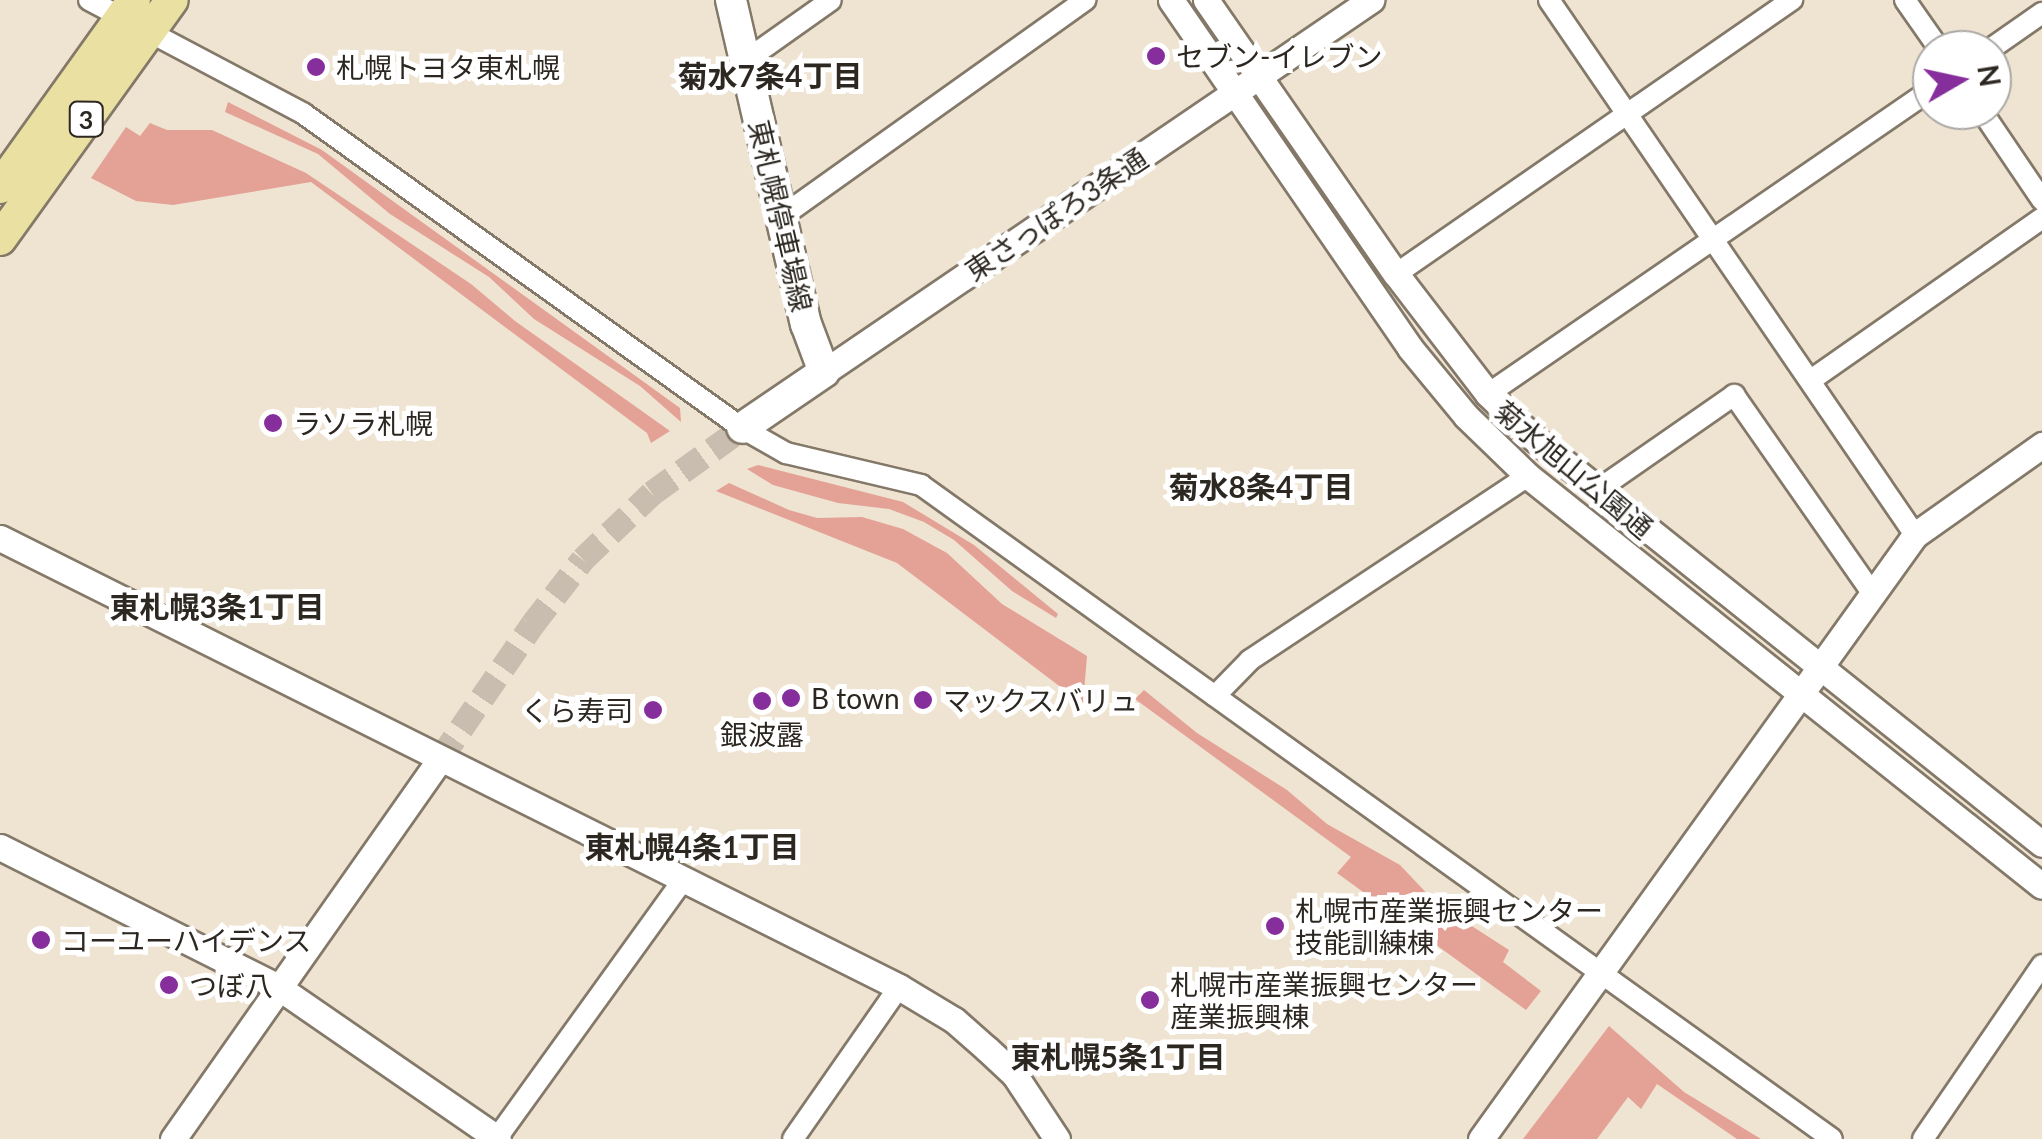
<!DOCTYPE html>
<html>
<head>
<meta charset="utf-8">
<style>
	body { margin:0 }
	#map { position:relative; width:2042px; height:1139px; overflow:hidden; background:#efe3d1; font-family:Lato,"Noto Sans JP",sans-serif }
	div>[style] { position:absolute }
	.green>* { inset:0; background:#e4a297 }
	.tertiary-tunnel>* { height:25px; margin-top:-12.5px; transform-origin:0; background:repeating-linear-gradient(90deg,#c8bdae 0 25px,transparent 0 37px) }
	.roads { filter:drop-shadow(2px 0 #847969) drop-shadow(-2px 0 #847969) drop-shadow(0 2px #847969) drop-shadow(0 -2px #847969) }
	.minor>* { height:20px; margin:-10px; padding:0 10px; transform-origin:10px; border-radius:10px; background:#fff }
	.tertiary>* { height:25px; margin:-12.5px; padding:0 12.5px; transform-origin:12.5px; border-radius:12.5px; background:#fff }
	.secondary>* { height:30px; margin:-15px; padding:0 15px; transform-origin:15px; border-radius:15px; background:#fff }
	.primary>* { height:32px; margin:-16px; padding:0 16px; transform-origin:16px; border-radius:16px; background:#eae0a1 }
	.dots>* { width:28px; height:28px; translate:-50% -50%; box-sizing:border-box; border:5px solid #fff; border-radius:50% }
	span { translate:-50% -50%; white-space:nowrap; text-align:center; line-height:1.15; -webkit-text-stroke:10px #fff; paint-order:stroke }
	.shield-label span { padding:2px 8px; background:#fff; border:2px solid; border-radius:8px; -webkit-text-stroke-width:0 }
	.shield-label { font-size:25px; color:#2c2721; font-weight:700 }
	.poi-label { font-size:28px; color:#2c2721 }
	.left { translate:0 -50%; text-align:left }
	.right { translate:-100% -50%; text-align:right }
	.street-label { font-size:28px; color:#2c2721 }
	.neighbourhood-label { font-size:30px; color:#2c2721; font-weight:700 }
	.north { position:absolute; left:1912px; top:30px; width:100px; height:100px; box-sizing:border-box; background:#fff; border:2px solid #aba9a6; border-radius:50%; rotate:81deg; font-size:28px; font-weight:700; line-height:40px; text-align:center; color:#2c2721 }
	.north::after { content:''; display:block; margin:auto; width:35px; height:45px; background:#862e9c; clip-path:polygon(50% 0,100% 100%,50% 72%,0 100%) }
</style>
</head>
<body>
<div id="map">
	<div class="green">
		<div style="clip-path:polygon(228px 102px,322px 150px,680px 408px,681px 422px,640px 386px,534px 319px,489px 277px,390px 214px,318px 154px,225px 112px)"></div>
		<div style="clip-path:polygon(150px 123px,167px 130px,212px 130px,306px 173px,471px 284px,515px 321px,670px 431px,651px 443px,647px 433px,311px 182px,173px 205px,136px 201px,91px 178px,126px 127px,140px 136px)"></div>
		<div style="clip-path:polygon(758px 465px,903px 502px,974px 545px,1058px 614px,1056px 618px,1012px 591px,954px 540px,924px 522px,889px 509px,838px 503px,773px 485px,747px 469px)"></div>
		<div style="clip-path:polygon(729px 483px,789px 510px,817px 518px,862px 517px,903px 529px,947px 553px,1002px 604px,1087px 656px,1083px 704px,897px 563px,716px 491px)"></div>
		<div style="clip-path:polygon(1144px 690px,1197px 733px,1287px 790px,1327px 824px,1400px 865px,1436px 903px,1509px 950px,1503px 962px,1541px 991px,1526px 1010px,1337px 873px,1351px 857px,1135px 699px)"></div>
		<div style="clip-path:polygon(1609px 1026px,1684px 1092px,1761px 1139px,1737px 1139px,1657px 1084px,1641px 1109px,1628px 1097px,1597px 1139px,1523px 1139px)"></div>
	</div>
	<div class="tertiary-tunnel">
		<div style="left:440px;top:759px;width:163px;rotate:-55.5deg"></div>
		<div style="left:532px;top:625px;width:83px;rotate:-52.3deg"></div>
		<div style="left:583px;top:559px;width:95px;rotate:-43.7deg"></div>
		<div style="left:652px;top:493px;width:111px;rotate:-35.8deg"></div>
	</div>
	<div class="roads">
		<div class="minor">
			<div style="left:89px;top:0;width:243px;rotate:27.9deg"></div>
			<div style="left:304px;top:114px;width:539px;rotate:35.64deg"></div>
			<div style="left:742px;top:428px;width:51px;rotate:29.6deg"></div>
			<div style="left:786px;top:453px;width:139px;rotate:13.3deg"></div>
			<div style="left:921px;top:485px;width:1121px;rotate:35.67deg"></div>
			<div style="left:1549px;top:0;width:648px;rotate:55.62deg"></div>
			<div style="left:1905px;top:0;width:61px;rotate:55deg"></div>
			<div style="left:1989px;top:50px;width:65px;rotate:-34.9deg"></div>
			<div style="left:745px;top:61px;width:105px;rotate:-35.3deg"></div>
			<div style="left:1981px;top:110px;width:109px;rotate:55.9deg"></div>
			<div style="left:781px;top:217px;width:374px;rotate:-35.5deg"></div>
			<div style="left:1396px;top:274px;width:482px;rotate:-34.7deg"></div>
			<div style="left:1811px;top:380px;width:282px;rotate:-35deg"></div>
			<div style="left:1488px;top:394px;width:539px;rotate:-34.49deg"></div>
			<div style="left:1599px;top:489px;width:165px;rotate:-34.8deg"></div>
			<div style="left:1734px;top:395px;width:241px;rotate:55.1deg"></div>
			<div style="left:1215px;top:696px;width:50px;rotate:-45.8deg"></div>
			<div style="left:1250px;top:660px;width:333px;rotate:-33.5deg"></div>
			<div style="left:497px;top:1138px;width:318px;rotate:-54.2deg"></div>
			<div style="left:793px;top:1139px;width:185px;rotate:-55.1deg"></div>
			<div style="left:1923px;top:1139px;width:211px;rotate:-55.6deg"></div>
		</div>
		<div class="tertiary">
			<div style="left:1171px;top:0;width:422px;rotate:55.5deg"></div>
			<div style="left:1410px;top:348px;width:88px;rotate:50.5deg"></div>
			<div style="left:1466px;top:416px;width:86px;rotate:44.1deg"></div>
			<div style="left:1528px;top:476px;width:657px;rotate:38.58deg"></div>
			<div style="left:1206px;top:0;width:333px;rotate:55.3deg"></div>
			<div style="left:1396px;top:274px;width:151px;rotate:52.5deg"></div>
			<div style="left:1488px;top:394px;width:65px;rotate:43.8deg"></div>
			<div style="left:1535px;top:439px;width:649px;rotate:38.62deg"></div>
			<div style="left:824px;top:372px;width:662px;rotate:-34.22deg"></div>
			<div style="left:0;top:538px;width:1005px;rotate:26.54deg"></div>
			<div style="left:899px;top:987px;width:64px;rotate:31deg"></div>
			<div style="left:954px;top:1020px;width:44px;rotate:41.3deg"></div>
			<div style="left:987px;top:1049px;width:37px;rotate:43deg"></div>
			<div style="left:1014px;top:1074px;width:78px;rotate:56.5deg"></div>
			<div style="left:0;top:847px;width:311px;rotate:26.7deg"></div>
			<div style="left:278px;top:987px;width:267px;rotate:34.6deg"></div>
			<div style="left:173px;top:1139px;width:464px;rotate:-54.9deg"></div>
			<div style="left:1481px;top:1139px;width:744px;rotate:-54.3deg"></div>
			<div style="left:1915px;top:535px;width:156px;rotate:-35.3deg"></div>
		</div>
		<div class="secondary">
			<div style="left:731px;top:0;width:333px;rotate:77deg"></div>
			<div style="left:806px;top:324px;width:51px;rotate:69.4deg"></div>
			<div style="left:824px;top:372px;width:99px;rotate:145.7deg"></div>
		</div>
		<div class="primary">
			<div style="left:0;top:187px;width:230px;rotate:-54.4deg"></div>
			<div style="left:0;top:239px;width:294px;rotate:-54.3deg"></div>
		</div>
	</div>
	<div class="dots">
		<div style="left:1156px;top:56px;background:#862e9c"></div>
		<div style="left:316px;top:67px;background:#862e9c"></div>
		<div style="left:273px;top:423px;background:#862e9c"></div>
		<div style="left:791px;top:698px;background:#862e9c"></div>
		<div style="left:923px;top:700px;background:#862e9c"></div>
		<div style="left:762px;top:701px;background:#862e9c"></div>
		<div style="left:653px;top:710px;background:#862e9c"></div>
		<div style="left:1275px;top:926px;background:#862e9c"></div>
		<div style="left:41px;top:940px;background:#862e9c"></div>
		<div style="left:169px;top:985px;background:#862e9c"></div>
		<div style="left:1150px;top:1000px;background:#862e9c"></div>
	</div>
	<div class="shield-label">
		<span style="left:86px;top:119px">3</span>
	</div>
	<div class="poi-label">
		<span class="left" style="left:1176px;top:56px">セブン-イレブン</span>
		<span class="left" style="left:336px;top:67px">札幌トヨタ東札幌</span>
		<span class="left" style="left:293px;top:423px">ラソラ札幌</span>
		<span class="left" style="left:811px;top:698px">B town</span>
		<span class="left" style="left:943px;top:700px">マックスバリュ</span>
		<span class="right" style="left:633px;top:710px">くら寿司</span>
		<span style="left:762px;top:734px">銀波露</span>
		<span class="left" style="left:1295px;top:926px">札幌市産業振興センター<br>技能訓練棟</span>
		<span class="left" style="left:61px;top:940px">コーユーハイデンス</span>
		<span class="left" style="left:1170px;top:1000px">札幌市産業振興センター<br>産業振興棟</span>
		<span class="left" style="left:189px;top:985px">つぼ八</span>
	</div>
	<div class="street-label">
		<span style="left:1056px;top:214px;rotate:-34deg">東さっぽろ3条通</span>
		<span style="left:781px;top:216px;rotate:77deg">東札幌停車場線</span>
		<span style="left:1574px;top:469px;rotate:40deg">菊水旭山公園通</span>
	</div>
	<div class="neighbourhood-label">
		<span style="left:770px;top:75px">菊水7条4丁目</span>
		<span style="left:1261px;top:486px">菊水8条4丁目</span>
		<span style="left:217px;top:606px">東札幌3条1丁目</span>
		<span style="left:692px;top:846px">東札幌4条1丁目</span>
		<span style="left:1118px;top:1056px">東札幌5条1丁目</span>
	</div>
	<div class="north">N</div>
</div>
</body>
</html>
